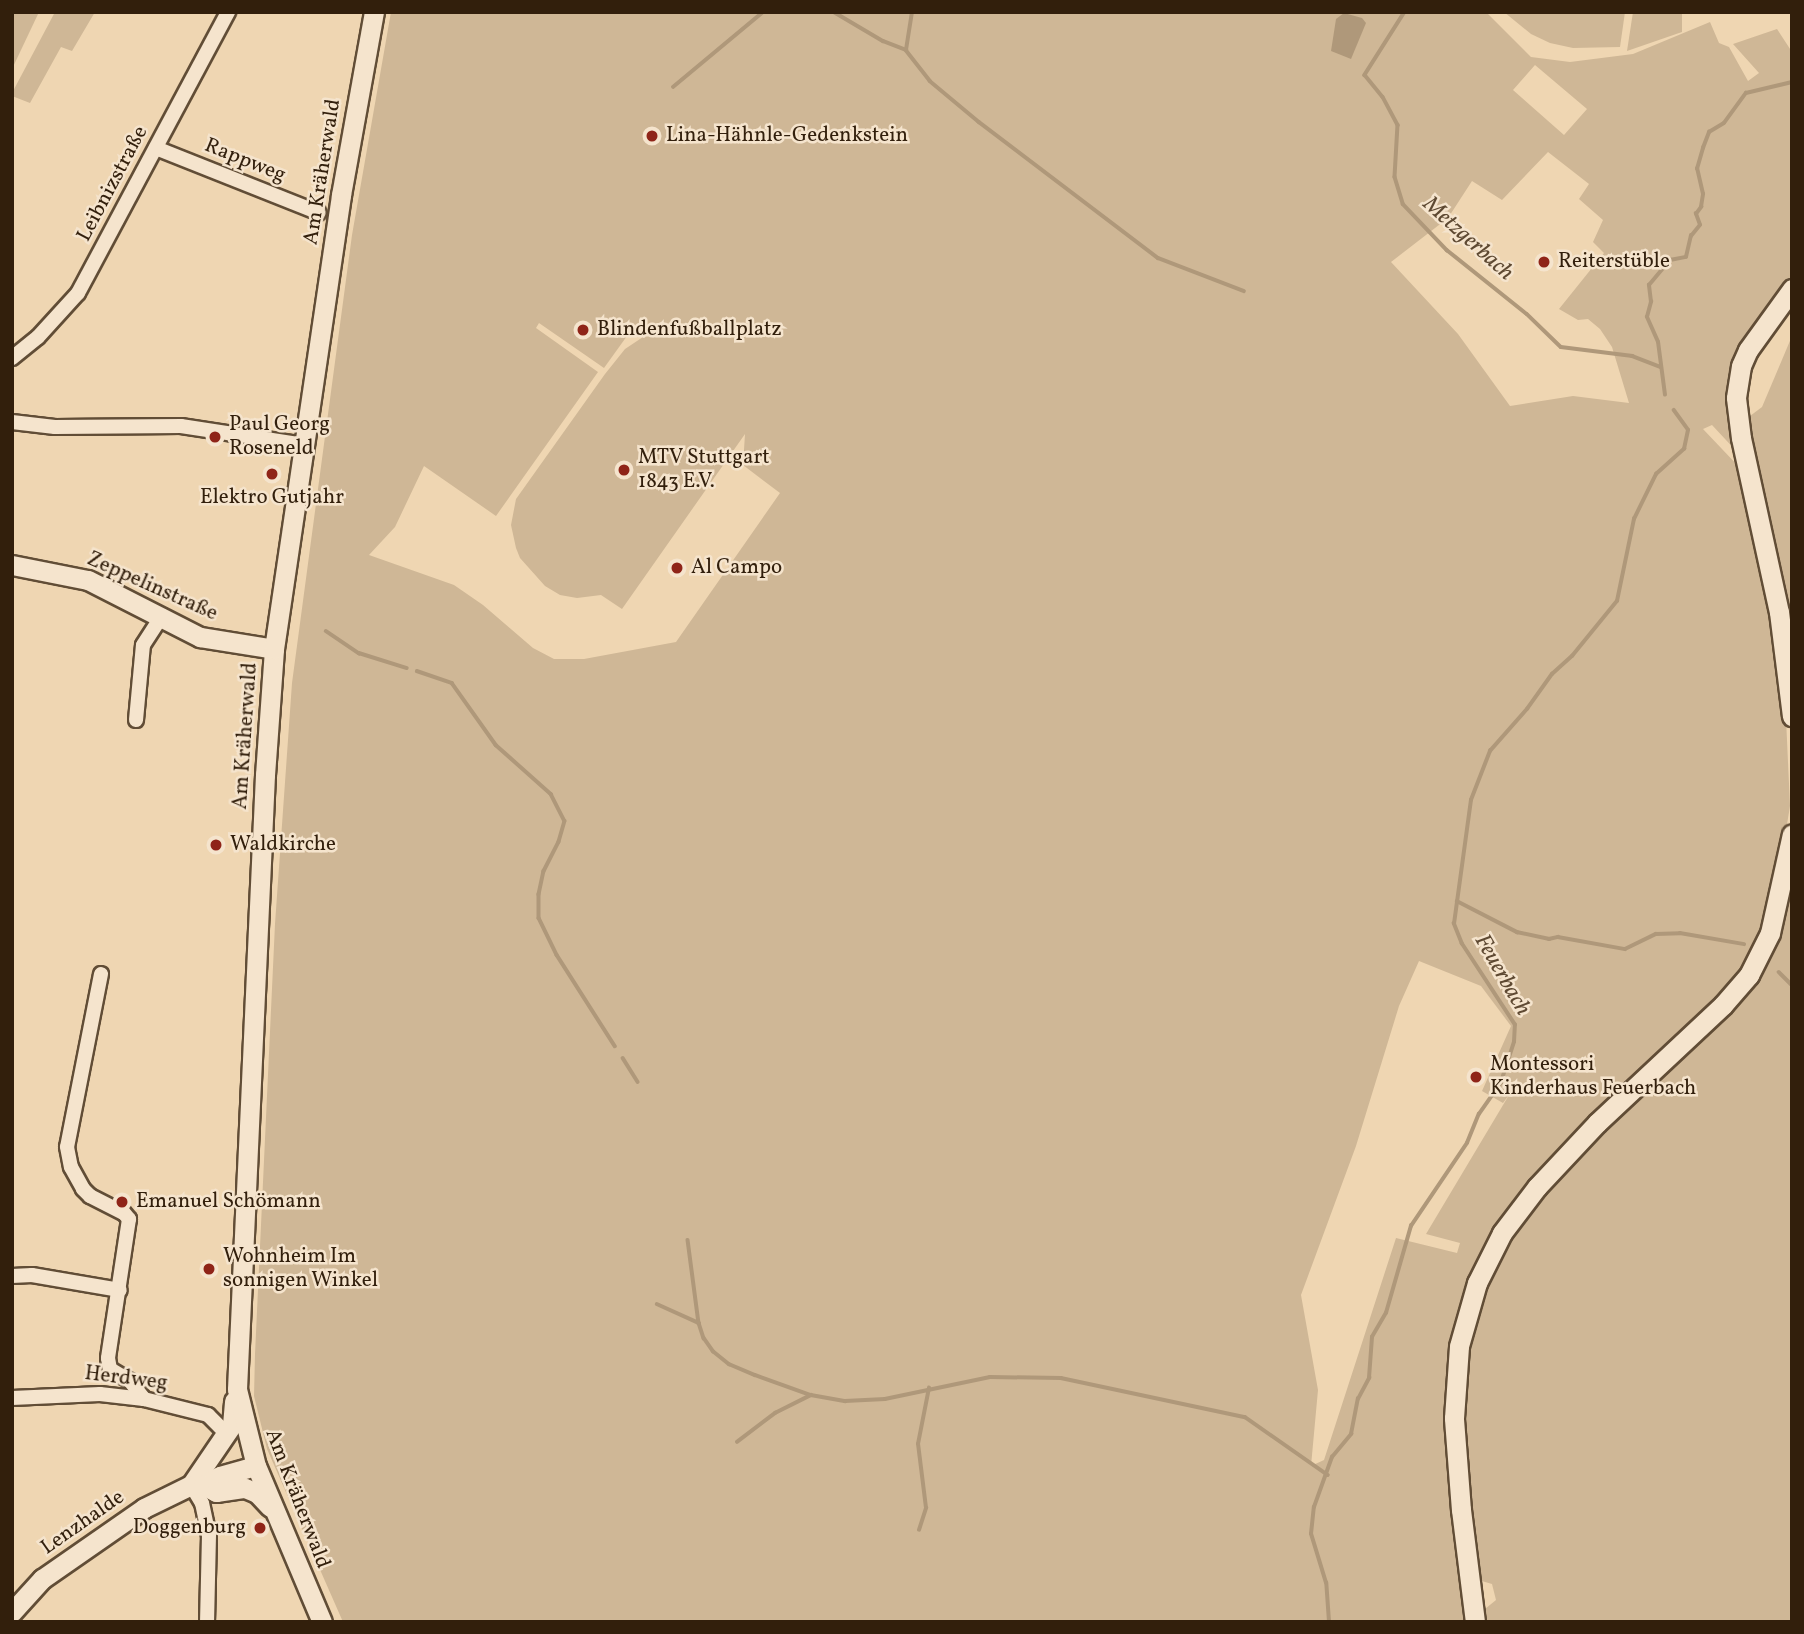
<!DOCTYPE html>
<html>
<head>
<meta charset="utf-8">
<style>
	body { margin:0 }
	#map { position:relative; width:1804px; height:1634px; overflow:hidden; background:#efd6b2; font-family:Vollkorn,serif }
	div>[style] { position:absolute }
	.green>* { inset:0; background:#cfb796 }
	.water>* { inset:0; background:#af987a }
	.stream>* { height:3.5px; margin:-1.75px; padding:0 1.75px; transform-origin:1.75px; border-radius:1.75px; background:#af987a }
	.roads { filter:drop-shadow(2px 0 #614d36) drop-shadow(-2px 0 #614d36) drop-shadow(0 2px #614d36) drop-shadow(0 -2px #614d36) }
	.street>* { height:14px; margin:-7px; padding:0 7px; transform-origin:7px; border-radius:7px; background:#f5e4cd }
	.secondary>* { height:19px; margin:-9.5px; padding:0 9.5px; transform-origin:9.5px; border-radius:9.5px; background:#f5e4cd }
	.dots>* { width:19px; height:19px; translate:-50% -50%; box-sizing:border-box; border:4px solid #f5e4cd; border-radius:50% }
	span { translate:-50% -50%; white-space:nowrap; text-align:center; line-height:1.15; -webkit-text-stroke:5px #f5e4cd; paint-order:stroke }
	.poi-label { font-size:21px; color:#321f0c }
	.left { translate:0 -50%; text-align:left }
	.right { translate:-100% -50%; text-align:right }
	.street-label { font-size:21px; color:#321f0c }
	.water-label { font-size:23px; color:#5e4932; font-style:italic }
	.frame { position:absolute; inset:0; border:14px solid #321f0c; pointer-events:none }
</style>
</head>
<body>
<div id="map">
	<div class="green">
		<div style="clip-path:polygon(12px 12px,39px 12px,12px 69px)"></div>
		<div style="clip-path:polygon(55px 12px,95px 12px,72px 51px,61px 47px,30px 103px,12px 96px,12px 93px)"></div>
		<div style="clip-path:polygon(evenodd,391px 12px,1486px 12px,1531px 57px,1570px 62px,1633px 54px,1710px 22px,1719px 43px,1729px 47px,1748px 81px,1759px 73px,1733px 44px,1777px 29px,1792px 52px,1792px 279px,1760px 320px,1728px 373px,1739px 454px,1712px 425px,1703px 429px,1741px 469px,1773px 619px,1786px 718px,1790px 806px,1779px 873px,1759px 944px,1743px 974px,1560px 1154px,1459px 1319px,1469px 1622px,343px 1622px,267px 1449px,254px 1396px,255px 1354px,275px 924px,292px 683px,352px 235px,391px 12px,1535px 65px,1587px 109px,1564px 135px,1513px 90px,1535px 65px,391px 12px,1548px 152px,1589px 184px,1579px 199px,1603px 220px,1593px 242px,1604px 253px,1559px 309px,1578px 320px,1588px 319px,1600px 329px,1612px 347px,1629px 403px,1573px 396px,1510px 406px,1458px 334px,1391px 262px,1448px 218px,1472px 181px,1502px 200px,1548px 152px,391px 12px,539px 323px,604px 368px,627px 336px,637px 329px,646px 335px,625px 349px,605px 374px,516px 499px,511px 525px,516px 548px,520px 558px,545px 586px,560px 595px,577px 598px,601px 595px,622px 609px,745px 434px,743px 465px,780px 493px,676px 642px,584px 659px,554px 659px,533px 648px,483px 605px,454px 585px,369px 555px,395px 527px,424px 466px,496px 516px,598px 372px,536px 328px,539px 323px,391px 12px,1419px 961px,1481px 986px,1511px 1026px,1482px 1091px,1503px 1103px,1509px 1095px,1426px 1234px,1460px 1243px,1457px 1253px,1396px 1238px,1324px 1460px,1311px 1466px,1318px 1390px,1301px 1295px,1356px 1146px,1399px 1006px,1419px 961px)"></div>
		<div style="clip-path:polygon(1504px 12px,1625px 12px,1620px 47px,1573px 48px,1550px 43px,1531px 34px)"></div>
		<div style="clip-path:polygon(1633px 12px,1682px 12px,1682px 32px,1627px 51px)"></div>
		<div style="clip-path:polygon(1792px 336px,1792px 679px,1746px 419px,1762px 407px)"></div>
		<div style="clip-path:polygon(1792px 853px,1792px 1622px,1481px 1622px,1485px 1609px,1496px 1600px,1492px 1584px,1475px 1579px,1468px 1511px,1462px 1363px,1490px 1271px,1526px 1213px,1593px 1137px,1754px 980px)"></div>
	</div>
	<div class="water">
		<div style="clip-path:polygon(1344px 13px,1362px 18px,1366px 23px,1351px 59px,1331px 51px,1336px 19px)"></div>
	</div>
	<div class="stream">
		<div style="left:834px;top:12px;width:57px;rotate:30.6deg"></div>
		<div style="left:883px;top:41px;width:25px;rotate:21deg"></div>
		<div style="left:906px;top:50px;width:39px;rotate:52deg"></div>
		<div style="left:930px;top:81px;width:64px;rotate:39.9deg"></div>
		<div style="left:979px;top:122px;width:225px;rotate:37.2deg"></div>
		<div style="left:1158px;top:258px;width:92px;rotate:21deg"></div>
		<div style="left:1405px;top:12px;width:75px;rotate:122.4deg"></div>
		<div style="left:1365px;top:75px;width:28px;rotate:51deg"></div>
		<div style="left:1383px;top:97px;width:32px;rotate:62deg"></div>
		<div style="left:1398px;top:125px;width:52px;rotate:93.3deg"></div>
		<div style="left:1395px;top:177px;width:28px;rotate:73deg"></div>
		<div style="left:1403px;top:204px;width:64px;rotate:46.3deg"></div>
		<div style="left:1447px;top:250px;width:102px;rotate:38.7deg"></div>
		<div style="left:1527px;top:314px;width:47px;rotate:44.1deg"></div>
		<div style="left:1561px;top:347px;width:72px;rotate:7.2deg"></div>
		<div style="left:1632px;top:356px;width:30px;rotate:21deg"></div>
		<div style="left:906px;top:50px;width:38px;rotate:-81deg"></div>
		<div style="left:673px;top:87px;width:117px;rotate:-39.8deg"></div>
		<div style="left:1665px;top:395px;width:53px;rotate:-97.5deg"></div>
		<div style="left:1658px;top:342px;width:27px;rotate:-114deg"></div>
		<div style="left:1647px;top:317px;width:16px;rotate:-75deg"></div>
		<div style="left:1651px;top:302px;width:17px;rotate:-97deg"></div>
		<div style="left:1649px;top:285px;width:33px;rotate:-50deg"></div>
		<div style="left:1670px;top:260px;width:16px;rotate:-11deg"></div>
		<div style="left:1686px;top:257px;width:22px;rotate:-77deg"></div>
		<div style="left:1691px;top:236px;width:14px;rotate:-51deg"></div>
		<div style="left:1700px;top:225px;width:12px;rotate:-110deg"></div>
		<div style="left:1696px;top:214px;width:9px;rotate:-54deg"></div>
		<div style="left:1701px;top:207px;width:13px;rotate:-81deg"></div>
		<div style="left:1703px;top:194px;width:26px;rotate:-103deg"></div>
		<div style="left:1697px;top:169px;width:22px;rotate:-74deg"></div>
		<div style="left:1703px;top:148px;width:17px;rotate:-69deg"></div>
		<div style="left:1709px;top:132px;width:17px;rotate:-31deg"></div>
		<div style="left:1724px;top:123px;width:37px;rotate:-54deg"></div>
		<div style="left:1746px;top:93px;width:47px;rotate:-13.4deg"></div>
		<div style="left:326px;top:631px;width:40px;rotate:34deg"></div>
		<div style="left:359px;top:653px;width:50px;rotate:17.4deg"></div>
		<div style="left:417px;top:671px;width:37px;rotate:19deg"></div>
		<div style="left:452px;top:683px;width:76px;rotate:54.6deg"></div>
		<div style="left:496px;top:745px;width:74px;rotate:41.7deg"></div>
		<div style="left:551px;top:794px;width:30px;rotate:63deg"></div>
		<div style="left:565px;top:821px;width:22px;rotate:106deg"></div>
		<div style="left:559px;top:842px;width:33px;rotate:117deg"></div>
		<div style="left:544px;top:871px;width:24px;rotate:102deg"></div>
		<div style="left:539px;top:894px;width:24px;rotate:90deg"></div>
		<div style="left:539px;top:918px;width:41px;rotate:64.1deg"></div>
		<div style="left:557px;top:955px;width:108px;rotate:57.5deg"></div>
		<div style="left:1457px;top:901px;width:68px;rotate:27.3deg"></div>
		<div style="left:1517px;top:932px;width:33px;rotate:12deg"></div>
		<div style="left:1549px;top:939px;width:9px;rotate:-13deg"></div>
		<div style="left:1558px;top:937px;width:68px;rotate:10.2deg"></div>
		<div style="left:1625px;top:949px;width:34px;rotate:-26deg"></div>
		<div style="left:1656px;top:934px;width:24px;rotate:-2deg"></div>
		<div style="left:1680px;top:933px;width:65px;rotate:9.8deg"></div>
		<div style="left:1779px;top:972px;width:18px;rotate:45deg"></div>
		<div style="left:623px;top:1058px;width:28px;rotate:58deg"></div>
		<div style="left:688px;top:1240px;width:84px;rotate:82.5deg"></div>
		<div style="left:699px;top:1323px;width:16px;rotate:72deg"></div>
		<div style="left:704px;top:1338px;width:16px;rotate:55deg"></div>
		<div style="left:713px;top:1351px;width:21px;rotate:39deg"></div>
		<div style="left:729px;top:1364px;width:28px;rotate:23deg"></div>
		<div style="left:755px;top:1375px;width:59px;rotate:19.7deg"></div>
		<div style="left:811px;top:1395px;width:35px;rotate:10deg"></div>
		<div style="left:845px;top:1401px;width:40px;rotate:-2.9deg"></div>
		<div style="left:885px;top:1399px;width:107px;rotate:-11.8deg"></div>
		<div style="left:990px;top:1377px;width:71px;rotate:0.8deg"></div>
		<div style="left:1061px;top:1378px;width:188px;rotate:12deg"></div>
		<div style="left:1245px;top:1417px;width:101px;rotate:34.9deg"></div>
		<div style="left:657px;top:1304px;width:46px;rotate:24.3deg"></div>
		<div style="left:737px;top:1442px;width:48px;rotate:-37.3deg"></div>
		<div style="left:775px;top:1413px;width:40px;rotate:-26.6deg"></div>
		<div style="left:919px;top:1530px;width:23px;rotate:-72deg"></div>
		<div style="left:926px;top:1508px;width:64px;rotate:-97.1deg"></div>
		<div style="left:918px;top:1444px;width:57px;rotate:-78.9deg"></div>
		<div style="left:1329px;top:1622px;width:39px;rotate:-94deg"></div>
		<div style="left:1326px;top:1583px;width:51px;rotate:-107deg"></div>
		<div style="left:1311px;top:1534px;width:27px;rotate:-84deg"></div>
		<div style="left:1314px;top:1507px;width:53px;rotate:-70.2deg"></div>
		<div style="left:1332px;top:1457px;width:30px;rotate:-50deg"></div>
		<div style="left:1351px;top:1434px;width:36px;rotate:-79deg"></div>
		<div style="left:1358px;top:1399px;width:24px;rotate:-62deg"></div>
		<div style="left:1369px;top:1378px;width:41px;rotate:-85.8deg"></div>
		<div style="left:1372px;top:1337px;width:28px;rotate:-60deg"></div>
		<div style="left:1386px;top:1313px;width:91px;rotate:-74deg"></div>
		<div style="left:1411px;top:1226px;width:100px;rotate:-56deg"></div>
		<div style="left:1467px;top:1143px;width:31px;rotate:-68deg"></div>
		<div style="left:1479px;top:1114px;width:39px;rotate:-55deg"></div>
		<div style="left:1501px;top:1082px;width:42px;rotate:-72deg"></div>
		<div style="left:1514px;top:1042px;width:17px;rotate:-87deg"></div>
		<div style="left:1515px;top:1025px;width:97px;rotate:-123.2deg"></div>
		<div style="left:1462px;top:944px;width:22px;rotate:-112deg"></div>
		<div style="left:1454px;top:924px;width:125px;rotate:-82.2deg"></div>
		<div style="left:1471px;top:800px;width:53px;rotate:-68.8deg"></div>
		<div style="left:1490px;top:751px;width:56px;rotate:-48.6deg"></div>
		<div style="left:1527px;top:709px;width:43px;rotate:-54.5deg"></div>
		<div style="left:1552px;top:674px;width:27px;rotate:-42deg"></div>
		<div style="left:1572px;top:656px;width:71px;rotate:-50.7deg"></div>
		<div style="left:1617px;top:601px;width:84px;rotate:-78.3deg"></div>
		<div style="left:1634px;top:519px;width:50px;rotate:-63.9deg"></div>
		<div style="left:1656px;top:474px;width:38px;rotate:-42deg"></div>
		<div style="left:1684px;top:449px;width:19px;rotate:-78deg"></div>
		<div style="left:1688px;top:430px;width:24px;rotate:-126deg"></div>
	</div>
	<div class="roads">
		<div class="street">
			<div style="left:156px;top:148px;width:175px;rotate:21.7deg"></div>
			<div style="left:12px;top:358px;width:33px;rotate:-39deg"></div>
			<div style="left:38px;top:337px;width:59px;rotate:-47.7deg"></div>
			<div style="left:78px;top:293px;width:319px;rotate:-61.9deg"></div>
			<div style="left:12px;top:422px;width:43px;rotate:6.6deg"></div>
			<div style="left:55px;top:427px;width:126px;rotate:-0.5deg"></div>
			<div style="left:181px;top:426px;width:125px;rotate:8.7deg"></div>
			<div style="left:136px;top:720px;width:75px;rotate:-84.7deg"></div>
			<div style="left:143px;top:645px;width:35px;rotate:-57deg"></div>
			<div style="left:101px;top:974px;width:176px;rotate:101.1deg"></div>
			<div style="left:67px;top:1147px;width:20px;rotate:79deg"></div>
			<div style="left:71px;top:1167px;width:25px;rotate:61deg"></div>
			<div style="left:83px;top:1189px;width:10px;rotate:45deg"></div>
			<div style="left:90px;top:1196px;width:38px;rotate:27deg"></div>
			<div style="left:124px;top:1213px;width:8px;rotate:50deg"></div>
			<div style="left:129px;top:1219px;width:141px;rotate:98.6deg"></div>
			<div style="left:108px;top:1358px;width:11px;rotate:80deg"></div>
			<div style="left:110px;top:1369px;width:23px;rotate:31deg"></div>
			<div style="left:130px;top:1381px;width:23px;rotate:52deg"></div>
			<div style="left:12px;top:1276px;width:20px;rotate:-3deg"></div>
			<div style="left:32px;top:1275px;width:89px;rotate:9.7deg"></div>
			<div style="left:12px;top:1398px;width:88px;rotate:-2.6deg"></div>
			<div style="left:100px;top:1394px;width:44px;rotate:6.5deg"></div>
			<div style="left:144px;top:1399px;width:66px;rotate:14deg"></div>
			<div style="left:208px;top:1415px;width:25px;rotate:45deg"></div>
			<div style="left:191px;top:1485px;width:21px;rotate:59deg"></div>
			<div style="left:202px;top:1503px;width:33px;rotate:78deg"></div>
			<div style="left:209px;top:1535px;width:87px;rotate:91.3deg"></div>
		</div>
		<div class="secondary">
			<div style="left:1792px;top:289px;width:75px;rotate:125.8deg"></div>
			<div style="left:1748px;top:350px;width:17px;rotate:114deg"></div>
			<div style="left:1741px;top:366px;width:32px;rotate:99deg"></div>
			<div style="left:1736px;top:398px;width:40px;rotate:82.9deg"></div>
			<div style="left:1741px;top:438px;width:178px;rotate:77.7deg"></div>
			<div style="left:1779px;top:612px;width:105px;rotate:82.9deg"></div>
			<div style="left:12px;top:565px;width:77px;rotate:11.2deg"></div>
			<div style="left:88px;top:580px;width:126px;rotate:27deg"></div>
			<div style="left:200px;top:637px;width:75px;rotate:9.2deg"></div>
			<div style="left:191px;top:1485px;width:73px;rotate:-55.7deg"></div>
			<div style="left:232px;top:1425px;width:24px;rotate:-85deg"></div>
			<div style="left:203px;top:1485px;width:19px;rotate:-28deg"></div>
			<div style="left:220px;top:1476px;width:37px;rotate:-16deg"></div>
			<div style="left:12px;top:1612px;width:45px;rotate:-47.7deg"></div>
			<div style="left:42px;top:1579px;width:124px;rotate:-34.8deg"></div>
			<div style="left:144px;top:1508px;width:52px;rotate:-26.1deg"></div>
			<div style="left:191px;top:1485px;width:12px"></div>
			<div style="left:203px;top:1485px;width:15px;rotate:28deg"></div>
			<div style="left:216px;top:1492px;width:29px;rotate:-8deg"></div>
			<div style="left:245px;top:1488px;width:13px;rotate:23deg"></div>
			<div style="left:257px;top:1493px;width:19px;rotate:47deg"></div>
			<div style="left:322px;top:1622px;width:169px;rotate:-112.9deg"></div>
			<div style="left:256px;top:1466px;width:79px;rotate:-103.9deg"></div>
			<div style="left:237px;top:1389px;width:615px;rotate:-87.39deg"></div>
			<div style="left:265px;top:775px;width:126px;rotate:-85.9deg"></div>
			<div style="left:274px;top:649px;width:459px;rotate:-81.6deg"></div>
			<div style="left:341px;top:195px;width:186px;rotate:-79.8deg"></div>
			<div style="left:1475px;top:1622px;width:113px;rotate:-97.1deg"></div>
			<div style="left:1461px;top:1510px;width:92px;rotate:-94.4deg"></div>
			<div style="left:1454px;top:1418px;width:72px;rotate:-86deg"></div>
			<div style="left:1459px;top:1346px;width:66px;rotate:-74.1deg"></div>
			<div style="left:1477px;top:1283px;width:56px;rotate:-63.4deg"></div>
			<div style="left:1502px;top:1233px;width:58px;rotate:-52.7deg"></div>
			<div style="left:1537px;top:1187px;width:88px;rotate:-46.8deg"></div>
			<div style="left:1597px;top:1123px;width:173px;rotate:-43.1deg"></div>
			<div style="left:1723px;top:1005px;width:40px;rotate:-49deg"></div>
			<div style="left:1749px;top:975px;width:47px;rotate:-63.4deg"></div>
			<div style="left:1770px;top:933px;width:101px;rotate:-77.5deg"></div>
		</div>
	</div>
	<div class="dots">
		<div style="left:652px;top:136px;background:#8f2418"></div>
		<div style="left:1544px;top:262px;background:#8f2418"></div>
		<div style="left:583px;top:330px;background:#8f2418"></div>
		<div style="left:215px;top:437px;background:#8f2418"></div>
		<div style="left:624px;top:470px;background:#8f2418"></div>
		<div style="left:272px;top:474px;background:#8f2418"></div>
		<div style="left:677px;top:568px;background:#8f2418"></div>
		<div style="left:216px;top:845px;background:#8f2418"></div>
		<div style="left:1476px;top:1077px;background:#8f2418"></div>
		<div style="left:122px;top:1202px;background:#8f2418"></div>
		<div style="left:209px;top:1269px;background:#8f2418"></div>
		<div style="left:260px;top:1528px;background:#8f2418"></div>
	</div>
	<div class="poi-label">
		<span class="left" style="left:666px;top:136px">Lina-Hähnle-Gedenkstein</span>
		<span class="left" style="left:1558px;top:262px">Reiterstüble</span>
		<span class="left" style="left:597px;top:330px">Blindenfußballplatz</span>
		<span class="left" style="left:229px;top:437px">Paul Georg<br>Roseneld</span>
		<span class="left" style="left:638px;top:470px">MTV Stuttgart<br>1843 E.V.</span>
		<span style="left:272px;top:498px">Elektro Gutjahr</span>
		<span class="left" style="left:691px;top:568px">Al Campo</span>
		<span class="left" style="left:230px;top:845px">Waldkirche</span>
		<span class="left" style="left:1490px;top:1077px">Montessori<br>Kinderhaus Feuerbach</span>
		<span class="left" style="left:136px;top:1202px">Emanuel Schömann</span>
		<span class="left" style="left:223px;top:1269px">Wohnheim Im<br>sonnigen Winkel</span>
		<span class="right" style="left:246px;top:1528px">Doggenburg</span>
	</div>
	<div class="street-label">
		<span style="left:245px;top:161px;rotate:22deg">Rappweg</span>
		<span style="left:323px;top:172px;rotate:-81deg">Am Kräherwald</span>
		<span style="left:113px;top:184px;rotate:-62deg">Leibnizstraße</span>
		<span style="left:152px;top:587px;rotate:24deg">Zeppelinstraße</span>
		<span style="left:246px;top:736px;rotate:-86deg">Am Kräherwald</span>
		<span style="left:126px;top:1379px;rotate:7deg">Herdweg</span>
		<span style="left:297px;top:1499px;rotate:69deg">Am Kräherwald</span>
		<span style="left:83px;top:1523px;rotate:-35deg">Lenzhalde</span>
	</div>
	<div class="water-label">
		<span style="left:1468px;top:239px;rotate:42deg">Metzgerbach</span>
		<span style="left:1502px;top:975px;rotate:60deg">Feuerbach</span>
	</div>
	<div class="frame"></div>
</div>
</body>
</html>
